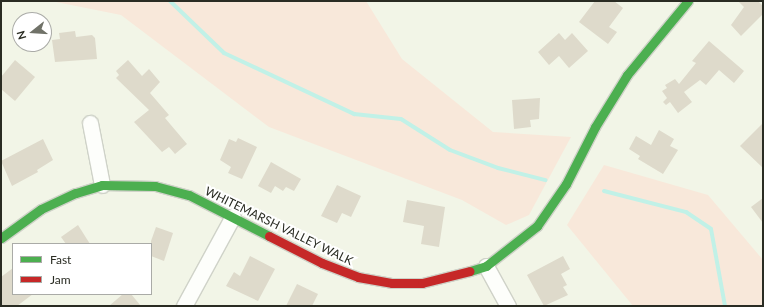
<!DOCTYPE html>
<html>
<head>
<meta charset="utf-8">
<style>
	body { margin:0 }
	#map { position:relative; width:764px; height:307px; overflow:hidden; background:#f2f5e7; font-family:Lato,sans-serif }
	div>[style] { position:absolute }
	.green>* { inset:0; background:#f8e8da }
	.stream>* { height:4px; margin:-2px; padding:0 2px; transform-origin:2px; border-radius:2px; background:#c1f1e7 }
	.building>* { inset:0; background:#dedacb }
	.roads { filter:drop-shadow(1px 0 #cfd2c8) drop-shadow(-1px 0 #cfd2c8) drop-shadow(0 1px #cfd2c8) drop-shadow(0 -1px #cfd2c8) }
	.street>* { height:15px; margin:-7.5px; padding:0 7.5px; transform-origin:7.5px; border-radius:7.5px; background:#fdfefb }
	.fast>* { height:9px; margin:-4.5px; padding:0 4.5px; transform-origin:4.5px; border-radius:4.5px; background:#4caf50 }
	.jam>* { height:9px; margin:-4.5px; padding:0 4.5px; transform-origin:4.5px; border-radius:4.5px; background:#c62828 }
	span { translate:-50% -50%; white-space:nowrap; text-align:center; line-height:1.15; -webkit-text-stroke:4px #fff; paint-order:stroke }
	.street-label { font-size:12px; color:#2a2c23 }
	.frame { position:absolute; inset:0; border:2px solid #2a2c23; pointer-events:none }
	.legend { position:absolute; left:12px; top:243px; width:140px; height:52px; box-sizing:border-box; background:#fff; border:1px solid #aaaba7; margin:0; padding:5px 7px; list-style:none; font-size:12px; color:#2a2c23 }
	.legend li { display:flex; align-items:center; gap:8px; height:20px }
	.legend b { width:20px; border:1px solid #aaaba7 }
	.north { position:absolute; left:12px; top:12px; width:40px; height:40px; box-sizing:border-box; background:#fff; border:1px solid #aaaba7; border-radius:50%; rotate:253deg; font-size:11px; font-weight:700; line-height:16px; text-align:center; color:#2a2c23 }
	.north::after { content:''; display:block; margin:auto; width:14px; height:18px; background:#707268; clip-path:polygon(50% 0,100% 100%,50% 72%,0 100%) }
</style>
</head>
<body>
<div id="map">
	<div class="green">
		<div style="clip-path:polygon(51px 1px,366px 1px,402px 59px,493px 132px,571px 137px,529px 215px,506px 225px,462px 200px,269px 127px,121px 15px)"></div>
		<div style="clip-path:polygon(604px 165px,708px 195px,763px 260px,763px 306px,633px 306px,567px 225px)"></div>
	</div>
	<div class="stream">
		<div style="left:170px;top:1px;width:75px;rotate:43.9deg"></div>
		<div style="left:224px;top:53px;width:144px;rotate:25.1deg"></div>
		<div style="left:354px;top:114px;width:47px;rotate:6.1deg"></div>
		<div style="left:401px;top:119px;width:58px;rotate:32.3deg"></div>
		<div style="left:450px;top:150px;width:51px;rotate:20.6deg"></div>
		<div style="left:498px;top:168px;width:49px;rotate:14.3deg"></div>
		<div style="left:604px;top:191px;width:85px;rotate:14.4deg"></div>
		<div style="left:686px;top:212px;width:30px;rotate:34deg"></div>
		<div style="left:711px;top:229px;width:78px;rotate:79.7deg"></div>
	</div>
	<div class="building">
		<div style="clip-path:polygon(595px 1px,614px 1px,623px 8px,609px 27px,617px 32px,608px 44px,579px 22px)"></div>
		<div style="clip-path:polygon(738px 1px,758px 1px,763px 6px,763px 14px,741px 36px,731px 25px,744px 7px)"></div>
		<div style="clip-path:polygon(75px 31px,76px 37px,92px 35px,95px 38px,97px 59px,55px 62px,52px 40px,60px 39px,59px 33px)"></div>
		<div style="clip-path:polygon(559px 33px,565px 40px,572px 33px,588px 51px,569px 68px,559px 56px,549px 65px,538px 52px)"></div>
		<div style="clip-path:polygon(709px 41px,744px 71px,734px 83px,719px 70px,706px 85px,700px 80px,684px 92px,692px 102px,678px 113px,670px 102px,666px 105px,663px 102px,667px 98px,662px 91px,667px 88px,665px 85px,675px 79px,679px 84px,696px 63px,692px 61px)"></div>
		<div style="clip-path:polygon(15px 60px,35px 77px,15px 101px,1px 89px,1px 77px)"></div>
		<div style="clip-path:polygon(128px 60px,142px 76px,149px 69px,160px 82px,150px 93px,169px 115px,165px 118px,187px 144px,175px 154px,169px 147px,162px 152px,134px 122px,149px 110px,116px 78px,119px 75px,116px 71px)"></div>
		<div style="clip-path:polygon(540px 98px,539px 119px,530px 120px,531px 127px,514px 129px,512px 100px)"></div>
		<div style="clip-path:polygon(763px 123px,763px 168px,740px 146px)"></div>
		<div style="clip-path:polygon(659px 130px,674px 139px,670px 146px,678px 150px,663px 174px,638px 159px,640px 156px,629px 149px,636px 136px,651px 145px)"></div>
		<div style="clip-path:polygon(238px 138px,257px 147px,242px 179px,228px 173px,231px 167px,220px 160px,229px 139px,236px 142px)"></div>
		<div style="clip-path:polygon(43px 139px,53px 160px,37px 170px,38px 172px,12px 186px,1px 161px)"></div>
		<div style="clip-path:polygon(271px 162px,301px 179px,294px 191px,286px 187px,283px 191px,275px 186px,271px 193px,258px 186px)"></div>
		<div style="clip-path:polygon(337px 185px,361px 196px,351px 217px,342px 213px,337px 223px,321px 216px)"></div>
		<div style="clip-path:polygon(763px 198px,763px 223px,751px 207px)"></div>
		<div style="clip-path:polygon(407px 200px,445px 207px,439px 247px,421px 244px,424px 226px,403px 222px)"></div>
		<div style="clip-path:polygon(78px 225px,90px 244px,66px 244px,61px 237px)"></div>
		<div style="clip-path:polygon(156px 227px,173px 233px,164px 261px,151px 256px,151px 241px)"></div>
		<div style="clip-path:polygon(250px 256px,275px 269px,258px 301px,226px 286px,234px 272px,240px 276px)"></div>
		<div style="clip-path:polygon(563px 256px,570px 269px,561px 274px,567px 285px,563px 287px,568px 295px,544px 306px,527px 275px)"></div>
		<div style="clip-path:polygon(13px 268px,13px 294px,33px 294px,17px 306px,1px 306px,1px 277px)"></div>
		<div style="clip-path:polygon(297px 284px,318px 294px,312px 306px,286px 306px)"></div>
		<div style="clip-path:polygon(123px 294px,131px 294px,141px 306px,109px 306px)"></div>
	</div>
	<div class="roads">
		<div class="street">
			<div style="left:90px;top:123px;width:63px;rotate:79deg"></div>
			<div style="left:486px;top:266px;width:46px;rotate:61.2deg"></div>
			<div style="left:184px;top:306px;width:102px;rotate:-61.4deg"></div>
		</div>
		<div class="fast">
			<div style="left:1px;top:238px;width:49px;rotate:-35.9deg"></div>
			<div style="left:41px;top:209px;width:38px;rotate:-25deg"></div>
			<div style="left:76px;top:193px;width:27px;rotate:-17deg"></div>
			<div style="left:102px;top:185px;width:53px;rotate:1.1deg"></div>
			<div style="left:155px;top:186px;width:35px;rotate:15deg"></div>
			<div style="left:189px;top:195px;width:90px;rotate:27.1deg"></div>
			<div style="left:470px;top:271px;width:17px;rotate:-17deg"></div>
			<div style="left:486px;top:266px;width:65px;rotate:-38.1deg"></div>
			<div style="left:537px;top:226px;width:51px;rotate:-55.4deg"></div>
			<div style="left:566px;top:184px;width:64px;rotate:-63deg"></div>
			<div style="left:595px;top:127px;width:61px;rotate:-58.4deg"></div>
			<div style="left:627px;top:75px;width:96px;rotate:-50.5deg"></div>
		</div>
		<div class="jam">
			<div style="left:269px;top:236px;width:59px;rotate:27deg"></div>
			<div style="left:322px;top:263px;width:39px;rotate:21deg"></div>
			<div style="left:358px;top:277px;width:35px;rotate:10deg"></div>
			<div style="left:392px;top:283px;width:30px"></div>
			<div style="left:422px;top:283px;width:49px;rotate:-14deg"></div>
		</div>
	</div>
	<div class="street-label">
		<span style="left:279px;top:226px;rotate:26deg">WHITEMARSH VALLEY WALK</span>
	</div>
	<div class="frame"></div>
	<ul class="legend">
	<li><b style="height:5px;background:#4caf50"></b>Fast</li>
	<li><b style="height:5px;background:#c62828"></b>Jam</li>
	</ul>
	<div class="north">N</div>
</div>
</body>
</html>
